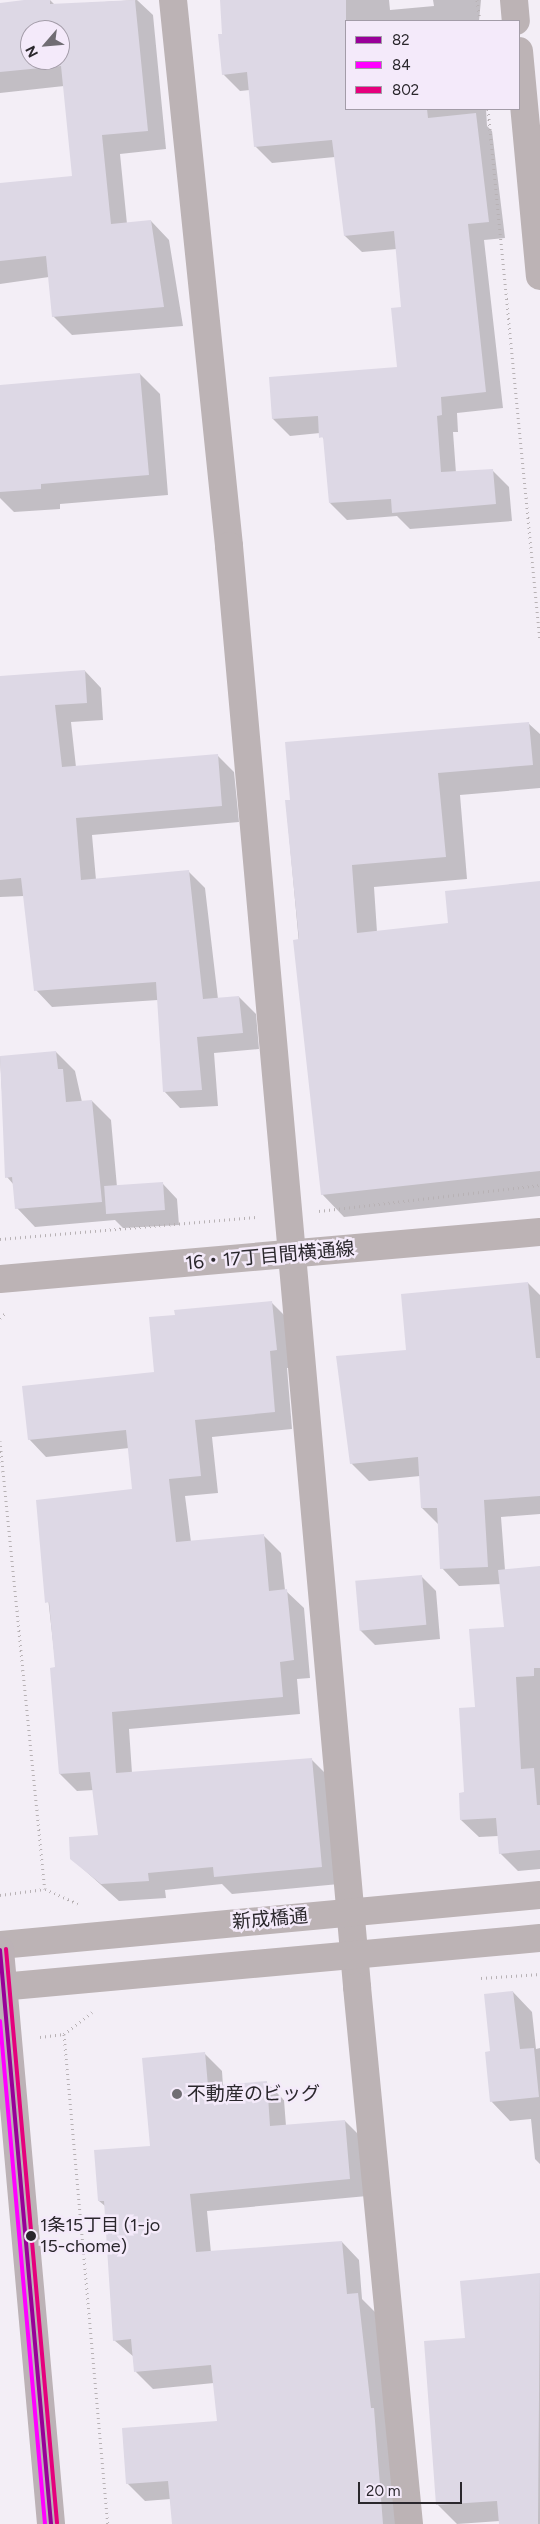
<!DOCTYPE html>
<html>
<head>
<meta charset="utf-8">
<style>
	body { margin:0 }
	#map { position:relative; width:540px; height:2524px; overflow:hidden; background:#f3eef6; font-family:Figtree,"Noto Sans JP",sans-serif }
	div>[style] { position:absolute }
	.shadow>* { inset:0; background:#0003 }
	.building>* { inset:0; background:#ddd8e5; transform-origin:0 0 }
	.path>* { height:3px; margin-top:-1.5px; transform-origin:0; background:repeating-linear-gradient(90deg,#b8b2b5 0 1px,transparent 0 5px) }
	.minor>* { height:28px; margin:-14px; padding:0 14px; transform-origin:14px; border-radius:14px; background:#bcb3b5 }
	.tertiary>* { height:28px; margin:-14px; padding:0 14px; transform-origin:14px; border-radius:14px; background:#bcb3b5 }
	.secondary>* { height:28px; margin:-14px; padding:0 14px; transform-origin:14px; border-radius:14px; background:#bcb2b6 }
	.bus-1>* { height:4px; margin:-2px; padding:0 2px; transform-origin:2px; border-radius:2px; background:#909 }
	.bus-2>* { height:4px; margin:-2px; padding:0 2px; transform-origin:2px; border-radius:2px; background:#f0f }
	.bus-3>* { height:4px; margin:-2px; padding:0 2px; transform-origin:2px; border-radius:2px; background:#e5007d }
	.dots>* { width:14px; height:14px; translate:-50% -50%; box-sizing:border-box; border:2px solid #f4eafa; border-radius:50% }
	span { translate:-50% -50%; white-space:nowrap; text-align:center; line-height:1.15; -webkit-text-stroke:5px #f4eafa; paint-order:stroke }
	.bus-label { font-size:18px; color:#2a272c }
	.left { translate:0 -50%; text-align:left }
	.street-label { font-size:19px; color:#2a272c }
	.poi-label { font-size:19px; color:#2a272c }
	.legend { position:absolute; left:345px; top:20px; width:175px; height:90px; box-sizing:border-box; background:#f4eafa; border:1px solid #a39ca8; margin:0; padding:6px 9px; list-style:none; font-size:15px; color:#2a272c }
	.legend li { display:flex; align-items:center; gap:10px; height:25px }
	.legend b { width:25px; border:1px solid #a39ca8 }
	.north { position:absolute; left:20px; top:20px; width:50px; height:50px; box-sizing:border-box; background:#f4eafa; border:1px solid #a39ca8; border-radius:50%; rotate:243deg; font-size:14px; font-weight:700; line-height:20px; text-align:center; color:#2a272c }
	.north::after { content:''; display:block; margin:auto; width:18px; height:22px; background:#706d73; clip-path:polygon(50% 0,100% 100%,50% 72%,0 100%) }
	.scale { position:absolute; left:358px; top:2482px; width:104px; height:22px; box-sizing:border-box; border:2px solid #2a272c; border-top:0; padding-left:6px; font-size:15px; line-height:18px; white-space:nowrap; color:#2a272c; -webkit-text-stroke:4px #f4eafa; paint-order:stroke }
</style>
</head>
<body>
<div id="map">
	<div class="shadow">
		<div style="clip-path:polygon(evenodd,36px 0,50px 0,55px 5px,137px 0,153px 15px,166px 149px,120px 154px,127px 224px,151px 221px,169px 240px,183px 326px,72px 335px,53px 316px,49px 277px,0 284px,0 184px,73px 177px,64px 86px,0 93px,0 4px,36px 0,30px 30px,60px 30px,60px 60px,30px 60px,30px 30px)"></div>
		<div style="clip-path:polygon(222px 0,389px 0,390px 10px,434px 6px,433px 0,481px 0,479px 21px,346px 21px,346px 109px,486px 109px,487px 126px,492px 131px,505px 238px,484px 240px,503px 408px,457px 413px,458px 432px,453px 432px,456px 473px,492px 470px,509px 487px,512px 521px,410px 529px,397px 516px,347px 520px,330px 503px,325px 441px,320px 433px,290px 436px,273px 419px,270px 378px,398px 368px,402px 308px,397px 249px,362px 252px,345px 236px,335px 157px,272px 163px,255px 146px,250px 90px,240px 91px,223px 74px)"></div>
		<div style="clip-path:polygon(140px 374px,160px 394px,168px 495px,60px 504px,60px 509px,14px 512px,0 498px,0 386px)"></div>
		<div style="clip-path:polygon(85px 671px,101px 688px,103px 720px,71px 722px,76px 767px,218px 756px,234px 772px,239px 822px,92px 835px,96px 880px,188px 871px,205px 888px,218px 999px,239px 997px,256px 1014px,259px 1049px,214px 1053px,218px 1106px,180px 1108px,164px 1091px,158px 1000px,52px 1007px,36px 990px,24px 896px,0 897px,0 677px)"></div>
		<div style="clip-path:polygon(528px 723px,540px 734px,540px 788px,460px 795px,467px 879px,374px 887px,377px 932px,450px 924px,540px 882px,540px 1196px,344px 1217px,322px 1194px,286px 802px)"></div>
		<div style="clip-path:polygon(56px 1052px,75px 1071px,82px 1102px,92px 1101px,111px 1120px,117px 1187px,163px 1184px,177px 1199px,179px 1225px,123px 1228px,115px 1220px,35px 1227px,17px 1208px,14px 1185px,7px 1177px,0 1057px)"></div>
		<div style="clip-path:polygon(528px 1283px,540px 1295px,540px 1514px,501px 1517px,505px 1570px,540px 1567px,540px 1869px,518px 1871px,500px 1853px,498px 1836px,479px 1837px,461px 1820px,477px 1708px,505px 1628px,501px 1584px,459px 1586px,442px 1568px,439px 1525px,422px 1508px,420px 1476px,369px 1481px,351px 1463px,407px 1351px)"></div>
		<div style="clip-path:polygon(272px 1303px,289px 1320px,294px 1368px,287px 1368px,292px 1429px,212px 1437px,218px 1493px,185px 1496px,191px 1542px,264px 1536px,281px 1553px,285px 1590px,304px 1608px,310px 1678px,297px 1679px,300px 1714px,129px 1729px,132px 1773px,311px 1759px,329px 1777px,339px 1884px,232px 1894px,222px 1884px,165px 1890px,166px 1898px,119px 1901px,72px 1859px,100px 1836px,94px 1790px,77px 1791px,60px 1774px,56px 1668px,37px 1501px,134px 1490px,129px 1448px,46px 1457px,29px 1439px,156px 1374px,176px 1316px)"></div>
		<div style="clip-path:polygon(421px 1576px,436px 1591px,440px 1639px,375px 1645px,360px 1630px)"></div>
		<div style="clip-path:polygon(513px 1992px,532px 2012px,536px 2049px,540px 2048px,540px 2164px,535px 2159px,531px 2119px,510px 2121px,491px 2101px,492px 2053px)"></div>
		<div style="clip-path:polygon(204px 2053px,222px 2071px,223px 2086px,266px 2082px,284px 2100px,286px 2126px,345px 2121px,362px 2138px,367px 2196px,207px 2211px,211px 2253px,342px 2242px,359px 2260px,362px 2299px,375px 2312px,399px 2524px,173px 2524px,171px 2499px,145px 2501px,127px 2483px,218px 2422px,214px 2383px,153px 2389px,136px 2372px,134px 2357px,114px 2340px,105px 2206px,99px 2201px,151px 2147px)"></div>
		<div style="clip-path:polygon(540px 2274px,540px 2524px,500px 2524px,500px 2521px,457px 2524px,438px 2505px,467px 2339px,461px 2282px)"></div>
	</div>
	<div class="building">
		<div style="clip-path:polygon(evenodd,24px 0,50px 0,50px 4px,135px 0,148px 131px,102px 135px,111px 224px,151px 220px,164px 307px,52px 317px,46px 256px,0 261px,0 183px,72px 176px,61px 66px,0 72px,0 3px,24px 0,30px 30px,60px 30px,60px 60px,30px 60px,30px 30px)"></div>
		<div style="clip-path:polygon(220px 0,346px 0,346px 109px,427px 109px,428px 118px,476px 113px,489px 222px,468px 224px,486px 392px,441px 397px,442px 415px,437px 416px,441px 472px,493px 469px,496px 504px,392px 513px,391px 499px,329px 503px,323px 437px,319px 438px,318px 416px,272px 419px,269px 377px,397px 367px,391px 308px,401px 307px,394px 231px,344px 236px,332px 140px,254px 147px,247px 72px,222px 75px,218px 34px,222px 34px)"></div>
		<div style="clip-path:polygon(140px 373px,149px 475px,41px 484px,41px 489px,0 492px,0 385px)"></div>
		<div style="clip-path:polygon(85px 670px,87px 703px,55px 705px,62px 767px,218px 754px,222px 806px,76px 818px,81px 880px,189px 870px,203px 999px,239px 996px,243px 1033px,197px 1037px,202px 1090px,163px 1092px,156px 982px,34px 991px,21px 878px,0 880px,0 676px)"></div>
		<div style="clip-path:polygon(529px 722px,533px 765px,438px 773px,446px 857px,352px 865px,357px 933px,448px 923px,445px 891px,540px 881px,540px 1171px,321px 1195px,293px 940px,299px 939px,285px 800px,290px 800px,285px 742px)"></div>
		<div style="clip-path:polygon(56px 1051px,58px 1069px,63px 1069px,66px 1102px,92px 1100px,102px 1202px,15px 1209px,12px 1177px,5px 1178px,0 1056px)"></div>
		<div style="left:163px;top:1182px;width:28px;height:59px;rotate:86deg"></div>
		<div style="clip-path:polygon(528px 1282px,536px 1358px,540px 1358px,540px 1496px,484px 1500px,488px 1567px,440px 1569px,437px 1508px,421px 1508px,418px 1457px,350px 1464px,336px 1356px,406px 1350px,401px 1294px)"></div>
		<div style="clip-path:polygon(272px 1301px,277px 1350px,270px 1351px,275px 1412px,195px 1420px,201px 1476px,169px 1479px,176px 1542px,264px 1534px,269px 1591px,287px 1589px,294px 1660px,280px 1662px,283px 1697px,112px 1712px,116px 1773px,312px 1758px,322px 1867px,214px 1877px,213px 1867px,148px 1873px,149px 1881px,101px 1884px,70px 1859px,69px 1837px,98px 1835px,90px 1772px,59px 1774px,50px 1668px,55px 1667px,49px 1602px,45px 1603px,36px 1500px,132px 1489px,126px 1430px,28px 1440px,22px 1386px,154px 1372px,149px 1317px,175px 1315px,174px 1310px)"></div>
		<div style="clip-path:polygon(540px 1566px,540px 1668px,534px 1668px,534px 1676px,516px 1677px,521px 1769px,534px 1768px,537px 1805px,540px 1805px,540px 1850px,499px 1854px,496px 1818px,460px 1820px,459px 1793px,464px 1792px,459px 1708px,475px 1707px,469px 1629px,504px 1627px,498px 1570px)"></div>
		<div style="left:422px;top:1575px;width:50px;height:67px;rotate:85deg"></div>
		<div style="clip-path:polygon(513px 1991px,520px 2049px,534px 2048px,539px 2097px,490px 2102px,485px 2052px,490px 2051px,484px 1994px)"></div>
		<div style="clip-path:polygon(205px 2052px,208px 2086px,267px 2081px,270px 2126px,345px 2120px,350px 2179px,190px 2194px,196px 2252px,342px 2241px,347px 2294px,358px 2293px,371px 2408px,374px 2408px,383px 2524px,172px 2524px,168px 2481px,126px 2484px,122px 2428px,217px 2421px,211px 2365px,134px 2372px,131px 2339px,113px 2341px,104px 2201px,98px 2201px,94px 2150px,150px 2146px,142px 2058px)"></div>
		<div style="clip-path:polygon(540px 2273px,538px 2524px,499px 2524px,497px 2501px,436px 2505px,424px 2341px,465px 2338px,460px 2281px)"></div>
	</div>
	<div class="path">
		<div style="left:477px;top:0;width:21px;rotate:82deg"></div>
		<div style="left:488px;top:109px;width:535px;rotate:84.42deg"></div>
		<div style="left:319px;top:1211px;width:223px;rotate:-6.7deg"></div>
		<div style="left:0;top:1239px;width:257px;rotate:-4.9deg"></div>
		<div style="left:0;top:1318px;width:9px;rotate:-41deg"></div>
		<div style="left:0;top:1441px;width:450px;rotate:84.3deg"></div>
		<div style="left:45px;top:1889px;width:36px;rotate:24deg"></div>
		<div style="left:0;top:1895px;width:45px;rotate:-7.6deg"></div>
		<div style="left:481px;top:1978px;width:59px;rotate:-3.9deg"></div>
		<div style="left:92px;top:2012px;width:36px;rotate:142deg"></div>
		<div style="left:64px;top:2034px;width:492px;rotate:84.9deg"></div>
		<div style="left:40px;top:2037px;width:24px;rotate:-7deg"></div>
	</div>
	<div class="minor">
		<div style="left:173px;top:0;width:549px;rotate:84.14deg"></div>
		<div style="left:229px;top:546px;width:1447px;rotate:84.92deg"></div>
		<div style="left:357px;top:1987px;width:540px;rotate:84.47deg"></div>
		<div style="left:0;top:1279px;width:542px;rotate:-4.97deg"></div>
	</div>
	<div class="tertiary">
		<div style="left:514px;top:0;width:21px;rotate:85deg"></div>
		<div style="left:519px;top:51px;width:226px;rotate:84.7deg"></div>
		<div style="left:0;top:1945px;width:542px;rotate:-5.29deg"></div>
		<div style="left:0;top:1987px;width:542px;rotate:-5.18deg"></div>
	</div>
	<div class="secondary">
		<div style="left:0;top:1950px;width:576px;rotate:84.92deg"></div>
	</div>
	<div class="bus-1">
		<div style="left:0;top:1950px;width:576px;rotate:84.92deg"></div>
	</div>
	<div class="bus-2">
		<div style="left:0;top:2021px;width:505px;rotate:84.89deg"></div>
	</div>
	<div class="bus-3">
		<div style="left:6px;top:1949px;width:576px;rotate:84.92deg"></div>
	</div>
	<div class="dots">
		<div style="left:177px;top:2094px;background:#706d73"></div>
		<div style="left:31px;top:2236px;background:#2a272c"></div>
	</div>
	<div class="bus-label">
		<span class="left" style="left:40px;top:2236px">1条15丁目 (1-jo<br>15-chome)</span>
	</div>
	<div class="street-label">
		<span style="left:270px;top:1256px;rotate:-5deg">16・17丁目間横通線</span>
		<span style="left:270px;top:1919px;rotate:-5deg">新成橋通</span>
	</div>
	<div class="poi-label">
		<span class="left" style="left:187px;top:2094px">不動産のビッグ</span>
	</div>
	<ul class="legend">
	<li><b style="height:6px;background:#909"></b>82</li>
	<li><b style="height:6px;background:#f0f"></b>84</li>
	<li><b style="height:6px;background:#e5007d"></b>802</li>
	</ul>
	<div class="north">N</div>
	<div class="scale">20 m</div>
</div>
</body>
</html>
